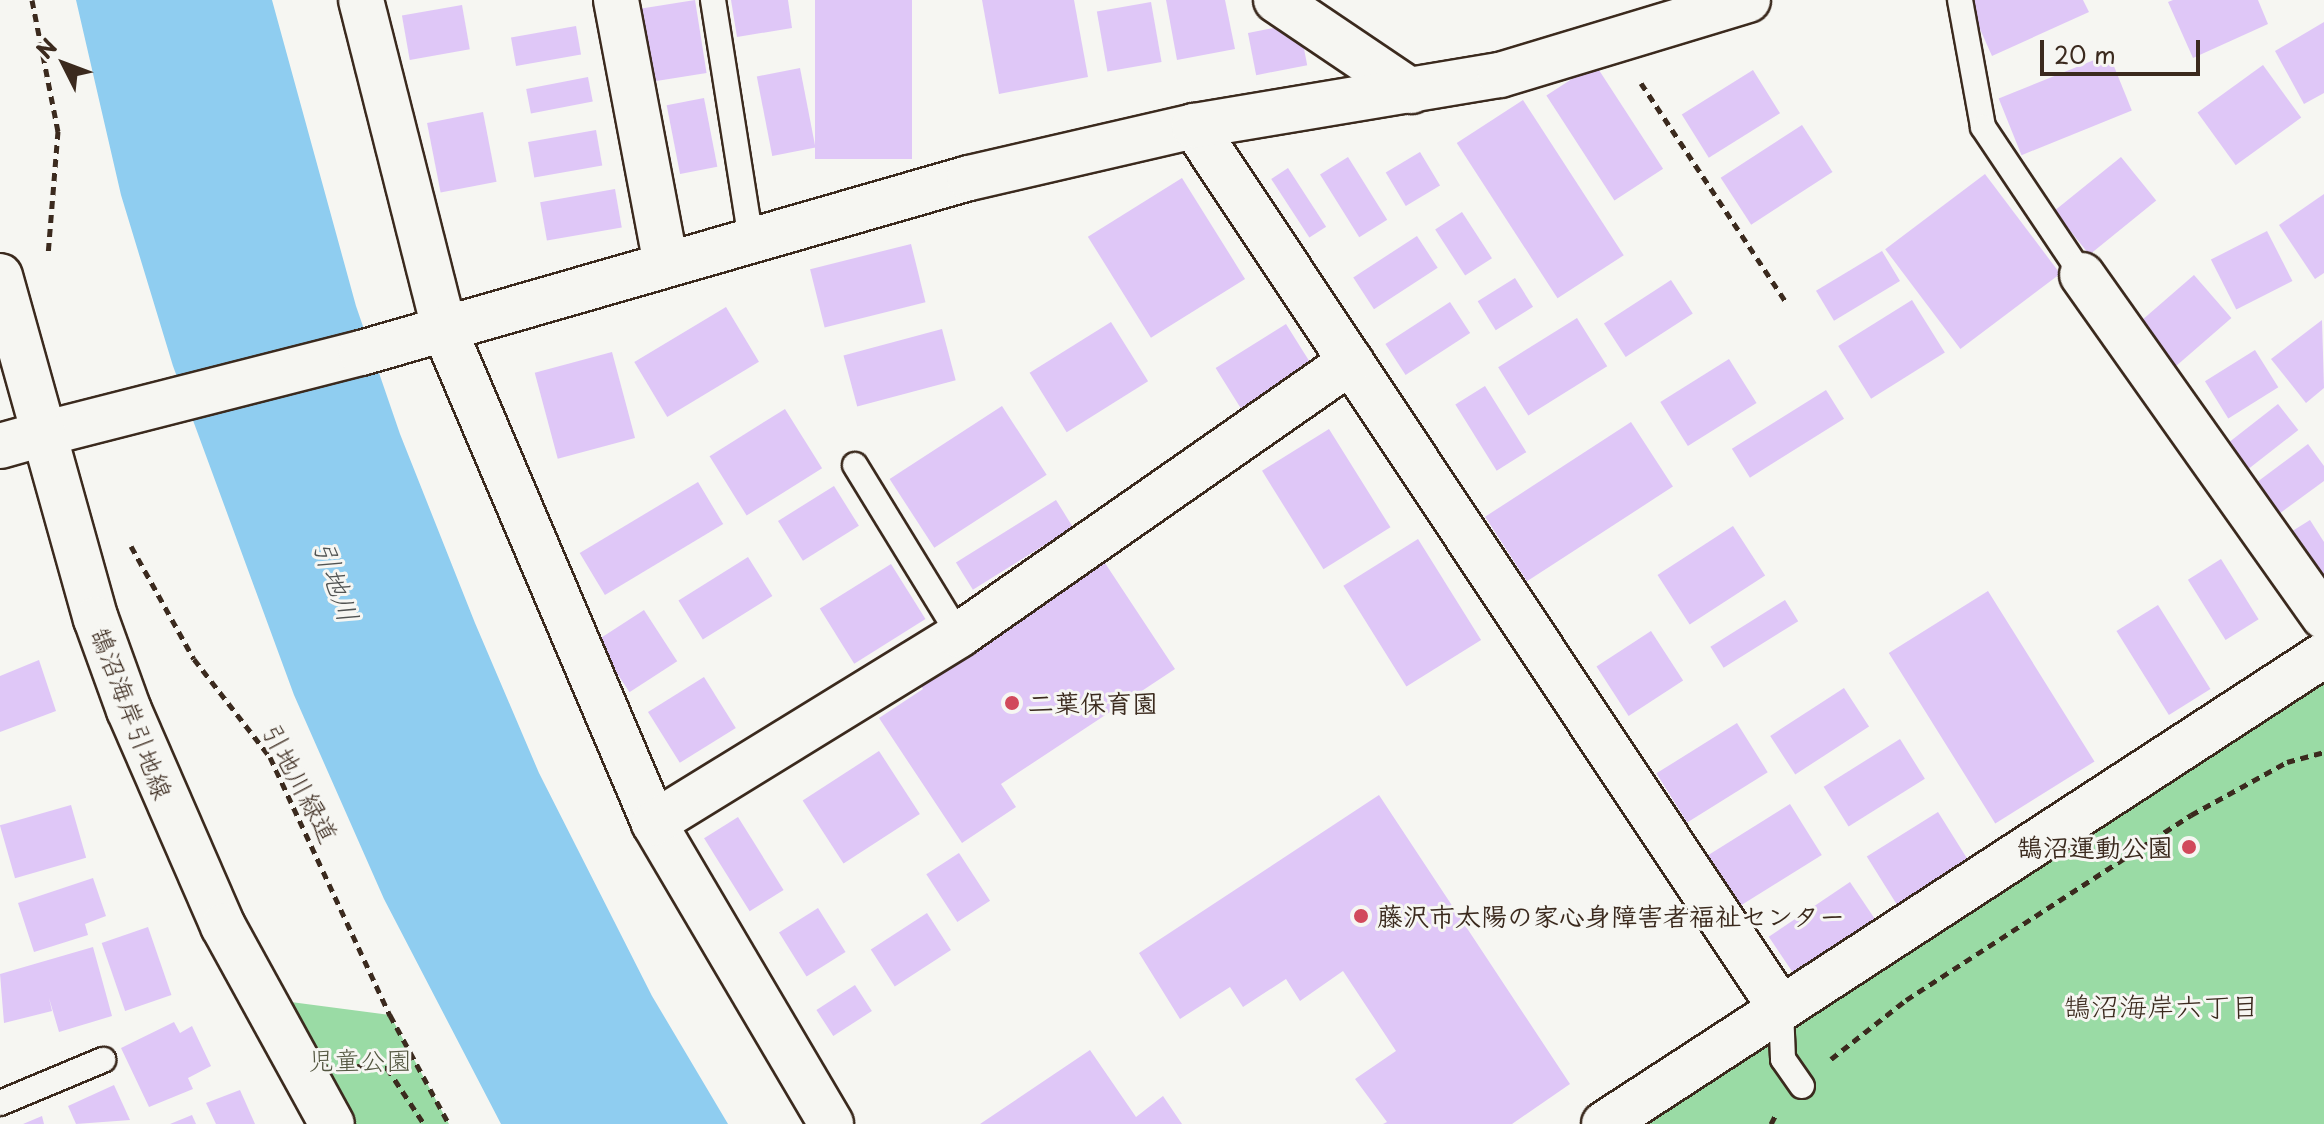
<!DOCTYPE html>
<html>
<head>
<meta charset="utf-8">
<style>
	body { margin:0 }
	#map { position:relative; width:2324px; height:1124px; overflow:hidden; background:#f6f6f2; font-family:"Playpen Sans","Klee One",sans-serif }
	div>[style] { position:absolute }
	.green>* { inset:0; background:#9adba5 }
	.water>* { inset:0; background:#8fcdf0 }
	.building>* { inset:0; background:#dfc7f7; transform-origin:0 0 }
	.path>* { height:5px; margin-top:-2.5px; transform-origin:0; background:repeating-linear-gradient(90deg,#3b2a1e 0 8px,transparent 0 14px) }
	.roads { filter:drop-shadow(2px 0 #3b2a1e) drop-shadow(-2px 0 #3b2a1e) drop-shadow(0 2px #3b2a1e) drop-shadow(0 -2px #3b2a1e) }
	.service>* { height:24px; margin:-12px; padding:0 12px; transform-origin:12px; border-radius:12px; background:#f6f6f2 }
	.minor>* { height:44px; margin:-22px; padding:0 22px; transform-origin:22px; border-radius:22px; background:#f6f6f2 }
	.tertiary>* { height:44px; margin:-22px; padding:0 22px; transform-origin:22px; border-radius:22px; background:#f6f6f2 }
	.dots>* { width:22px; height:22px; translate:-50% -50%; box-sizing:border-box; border:4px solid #f6f6f2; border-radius:50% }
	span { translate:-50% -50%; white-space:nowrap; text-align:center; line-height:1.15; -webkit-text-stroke:6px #f6f6f2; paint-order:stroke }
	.poi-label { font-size:26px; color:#3b2a1e; font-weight:700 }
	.left { translate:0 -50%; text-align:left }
	.right { translate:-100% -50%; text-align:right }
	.street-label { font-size:26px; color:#3b2a1e }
	.park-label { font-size:26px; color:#535640 }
	.water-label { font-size:28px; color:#505352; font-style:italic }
	.neighbourhood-label { font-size:28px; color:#3b2a1e }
	.north { position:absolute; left:24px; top:24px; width:80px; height:80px; -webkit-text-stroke:6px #f6f6f2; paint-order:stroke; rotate:312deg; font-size:22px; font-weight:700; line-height:32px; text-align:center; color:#3b2a1e }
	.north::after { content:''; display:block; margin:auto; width:28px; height:36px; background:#3b2a1e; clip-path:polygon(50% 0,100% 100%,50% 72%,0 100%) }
	.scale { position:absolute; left:2040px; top:40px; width:160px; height:36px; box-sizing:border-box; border:4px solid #3b2a1e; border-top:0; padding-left:10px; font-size:24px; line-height:28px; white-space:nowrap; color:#3b2a1e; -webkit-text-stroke:6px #f6f6f2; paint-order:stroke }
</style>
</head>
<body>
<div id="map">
	<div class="green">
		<div style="clip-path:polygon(2324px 671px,2324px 1124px,1632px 1124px)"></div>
		<div style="clip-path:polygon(268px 999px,390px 1015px,449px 1124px,341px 1124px)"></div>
	</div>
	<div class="water">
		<div style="clip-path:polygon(76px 0,272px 0,356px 306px,400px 434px,475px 623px,539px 773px,652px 996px,728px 1124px,501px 1124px,384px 899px,294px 695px,173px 366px,121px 195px)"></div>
	</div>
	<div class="building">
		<div style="left:695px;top:0;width:74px;height:54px;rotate:81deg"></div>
		<div style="clip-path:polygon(731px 0,788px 0,792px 28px,737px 37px)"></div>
		<div style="left:815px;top:0;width:97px;height:159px"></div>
		<div style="clip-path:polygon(982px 0,1074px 0,1088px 77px,999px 94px)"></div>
		<div style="clip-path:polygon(1166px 0,1225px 0,1235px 49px,1177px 60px)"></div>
		<div style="clip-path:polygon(1967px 0,2083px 0,2089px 12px,1992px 56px)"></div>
		<div style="clip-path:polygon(2173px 0,2258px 0,2268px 24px,2193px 58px,2168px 2px)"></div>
		<div style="left:1151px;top:2px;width:61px;height:55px;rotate:80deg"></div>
		<div style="left:462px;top:5px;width:45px;height:61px;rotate:80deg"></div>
		<div style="clip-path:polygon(2324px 22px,2324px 93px,2304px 104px,2275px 51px)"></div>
		<div style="left:1299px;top:23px;width:43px;height:52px;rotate:79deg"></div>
		<div style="left:576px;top:26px;width:29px;height:66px;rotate:80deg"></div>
		<div style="left:2109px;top:54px;width:61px;height:119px;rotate:68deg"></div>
		<div style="left:1595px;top:64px;width:125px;height:58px;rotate:57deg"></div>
		<div style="left:2263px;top:65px;width:65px;height:81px;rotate:54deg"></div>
		<div style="left:800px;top:68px;width:81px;height:44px;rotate:79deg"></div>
		<div style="left:1753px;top:70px;width:51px;height:84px;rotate:58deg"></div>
		<div style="left:588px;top:77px;width:25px;height:63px;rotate:79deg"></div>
		<div style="left:704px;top:98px;width:70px;height:38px;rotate:79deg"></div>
		<div style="left:1523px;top:100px;width:185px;height:79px;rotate:57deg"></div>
		<div style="left:483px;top:112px;width:71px;height:57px;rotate:79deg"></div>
		<div style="left:1802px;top:125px;width:56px;height:97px;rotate:57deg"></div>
		<div style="left:596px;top:130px;width:36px;height:69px;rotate:80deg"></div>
		<div style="left:1420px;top:152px;width:39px;height:40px;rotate:59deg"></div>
		<div style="left:1348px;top:157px;width:74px;height:33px;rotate:58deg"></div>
		<div style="left:2121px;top:157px;width:56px;height:86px;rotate:51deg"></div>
		<div style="left:1288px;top:168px;width:70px;height:20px;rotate:57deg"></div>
		<div style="left:1985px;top:174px;width:125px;height:125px;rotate:53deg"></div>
		<div style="left:1182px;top:178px;width:119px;height:111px;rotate:58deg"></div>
		<div style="left:615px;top:189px;width:39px;height:76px;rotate:80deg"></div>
		<div style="clip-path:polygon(2324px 194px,2324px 273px,2315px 279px,2279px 225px)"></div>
		<div style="left:1462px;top:212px;width:55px;height:32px;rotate:57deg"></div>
		<div style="left:2267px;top:231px;width:56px;height:63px;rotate:63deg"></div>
		<div style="left:1417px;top:236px;width:38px;height:76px;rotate:57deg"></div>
		<div style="left:911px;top:244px;width:60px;height:104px;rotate:76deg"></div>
		<div style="left:1882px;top:251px;width:35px;height:77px;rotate:59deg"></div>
		<div style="left:2194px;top:275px;width:57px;height:79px;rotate:49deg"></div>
		<div style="left:1515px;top:278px;width:34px;height:44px;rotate:58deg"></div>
		<div style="left:1671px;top:280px;width:40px;height:80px;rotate:57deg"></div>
		<div style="left:1912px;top:300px;width:62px;height:87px;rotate:58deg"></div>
		<div style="left:1450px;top:302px;width:37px;height:77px;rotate:57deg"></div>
		<div style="left:726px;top:307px;width:64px;height:107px;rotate:59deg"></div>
		<div style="left:1577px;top:318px;width:57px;height:93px;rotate:58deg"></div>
		<div style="clip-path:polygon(2322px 320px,2324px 388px,2306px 403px,2271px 359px)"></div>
		<div style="left:1111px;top:322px;width:70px;height:96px;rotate:58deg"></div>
		<div style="left:1286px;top:324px;width:52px;height:83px;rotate:58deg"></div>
		<div style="left:942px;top:329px;width:53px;height:102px;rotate:75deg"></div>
		<div style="left:2255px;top:350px;width:44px;height:59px;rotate:58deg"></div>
		<div style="left:612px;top:352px;width:89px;height:80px;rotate:75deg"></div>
		<div style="left:1729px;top:359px;width:52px;height:81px;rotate:58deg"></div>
		<div style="left:1485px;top:386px;width:78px;height:35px;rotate:58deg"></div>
		<div style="left:1826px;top:390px;width:34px;height:111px;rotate:58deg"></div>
		<div style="left:2278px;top:404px;width:33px;height:63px;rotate:52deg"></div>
		<div style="left:1002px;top:406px;width:82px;height:134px;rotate:57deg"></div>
		<div style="left:785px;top:409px;width:70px;height:89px;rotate:58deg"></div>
		<div style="left:1631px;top:422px;width:77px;height:174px;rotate:57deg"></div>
		<div style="left:1329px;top:429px;width:116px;height:79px;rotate:58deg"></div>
		<div style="clip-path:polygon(2308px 444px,2324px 466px,2324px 481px,2272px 519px,2249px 488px)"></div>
		<div style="left:698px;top:482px;width:49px;height:138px;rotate:59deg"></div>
		<div style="left:834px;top:486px;width:47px;height:66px;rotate:58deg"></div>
		<div style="left:1056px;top:500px;width:32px;height:118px;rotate:58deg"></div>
		<div style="clip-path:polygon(2310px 520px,2324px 542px,2324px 591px,2286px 535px)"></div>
		<div style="left:1733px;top:526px;width:59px;height:90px;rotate:57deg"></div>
		<div style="left:1418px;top:539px;width:119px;height:88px;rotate:58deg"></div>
		<div style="left:748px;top:557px;width:46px;height:82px;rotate:58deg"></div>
		<div style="left:2221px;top:559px;width:71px;height:39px;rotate:58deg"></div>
		<div style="clip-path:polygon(1103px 560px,1175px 669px,1001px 784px,1016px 807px,962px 843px,879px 718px,923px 689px,919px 683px)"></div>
		<div style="left:891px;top:564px;width:65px;height:84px;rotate:58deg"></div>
		<div style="left:1988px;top:591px;width:201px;height:117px;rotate:58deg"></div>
		<div style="left:1785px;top:600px;width:25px;height:88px;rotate:58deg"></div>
		<div style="left:2158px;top:605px;width:99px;height:49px;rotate:58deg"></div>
		<div style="left:644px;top:610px;width:61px;height:57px;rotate:57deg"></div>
		<div style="left:1651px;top:631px;width:59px;height:65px;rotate:57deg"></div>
		<div style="clip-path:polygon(39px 660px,56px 711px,0 732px,0 676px)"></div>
		<div style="left:704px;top:677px;width:60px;height:66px;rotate:58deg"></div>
		<div style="left:1844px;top:688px;width:46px;height:88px;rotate:57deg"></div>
		<div style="left:1737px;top:723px;width:58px;height:95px;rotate:58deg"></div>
		<div style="left:1900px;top:739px;width:47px;height:90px;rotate:58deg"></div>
		<div style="left:879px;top:751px;width:75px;height:91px;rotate:57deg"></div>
		<div style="clip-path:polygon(1379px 795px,1570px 1084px,1512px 1124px,1383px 1124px,1387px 1122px,1355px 1079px,1396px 1051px,1343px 971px,1300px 1001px,1286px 979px,1243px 1007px,1230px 987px,1180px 1019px,1139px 953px)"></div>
		<div style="left:1790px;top:804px;width:60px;height:99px;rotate:58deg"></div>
		<div style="left:71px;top:805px;width:55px;height:74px;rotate:74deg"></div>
		<div style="left:1938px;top:812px;width:62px;height:84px;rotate:58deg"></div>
		<div style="left:738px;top:817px;width:86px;height:40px;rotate:58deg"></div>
		<div style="left:959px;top:853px;width:57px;height:39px;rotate:57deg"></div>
		<div style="clip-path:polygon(93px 878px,106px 916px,85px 924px,88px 935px,34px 952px,18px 903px)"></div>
		<div style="left:1850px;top:882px;width:50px;height:98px;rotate:56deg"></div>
		<div style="left:818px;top:908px;width:52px;height:46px;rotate:58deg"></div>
		<div style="left:927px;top:913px;width:44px;height:67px;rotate:57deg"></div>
		<div style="left:148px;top:927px;width:72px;height:49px;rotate:71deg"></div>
		<div style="clip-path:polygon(93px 947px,112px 1016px,59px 1032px,49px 998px,52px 1011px,4px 1023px,0 974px)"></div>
		<div style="left:855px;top:985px;width:31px;height:46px;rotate:57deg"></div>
		<div style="clip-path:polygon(174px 1022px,180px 1033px,192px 1026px,211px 1066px,188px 1078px,193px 1089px,149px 1107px,121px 1048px)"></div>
		<div style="clip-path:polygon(1090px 1050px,1136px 1117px,1163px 1096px,1182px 1124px,980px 1124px)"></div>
		<div style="clip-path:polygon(114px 1085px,130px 1120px,76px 1124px,68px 1106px)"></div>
		<div style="clip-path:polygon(240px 1090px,255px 1124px,216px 1124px,206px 1103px)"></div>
		<div style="clip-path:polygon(192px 1115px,196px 1124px,170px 1124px)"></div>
		<div style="clip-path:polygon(42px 1116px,44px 1124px,23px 1124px)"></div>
	</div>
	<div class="path">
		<div style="left:32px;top:0;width:134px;rotate:78.8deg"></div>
		<div style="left:58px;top:131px;width:125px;rotate:94.6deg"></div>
		<div style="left:1641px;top:83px;width:263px;rotate:56.5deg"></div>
		<div style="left:131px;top:546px;width:129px;rotate:60.9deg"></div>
		<div style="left:194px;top:659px;width:124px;rotate:52.2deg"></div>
		<div style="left:270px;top:757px;width:285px;rotate:65.1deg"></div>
		<div style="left:390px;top:1015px;width:124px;rotate:61.6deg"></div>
		<div style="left:1831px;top:1059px;width:95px;rotate:-38.2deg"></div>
		<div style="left:1906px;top:1000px;width:340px;rotate:-33deg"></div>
		<div style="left:2191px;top:815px;width:110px;rotate:-28.9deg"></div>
		<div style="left:2287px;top:762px;width:38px;rotate:-15deg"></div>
		<div style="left:357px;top:1066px;width:30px;rotate:4deg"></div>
		<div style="left:387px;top:1068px;width:67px;rotate:56.5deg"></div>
		<div style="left:1771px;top:1124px;width:11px;rotate:-63deg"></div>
	</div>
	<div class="roads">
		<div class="service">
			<div style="left:713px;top:0;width:242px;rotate:81deg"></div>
			<div style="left:1960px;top:0;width:129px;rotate:79.7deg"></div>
			<div style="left:1983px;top:127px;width:178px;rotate:56.2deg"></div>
			<div style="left:855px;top:465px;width:199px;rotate:58.5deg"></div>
			<div style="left:1781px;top:1009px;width:50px;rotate:87.7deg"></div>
			<div style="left:1783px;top:1059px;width:33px;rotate:55deg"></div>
			<div style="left:0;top:1103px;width:112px;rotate:-22.7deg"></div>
		</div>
		<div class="minor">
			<div style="left:361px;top:0;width:339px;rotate:75.8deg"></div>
			<div style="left:444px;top:329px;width:537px;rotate:66.97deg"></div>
			<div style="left:654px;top:823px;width:349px;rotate:59.5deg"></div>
			<div style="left:616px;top:0;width:269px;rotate:79.3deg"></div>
			<div style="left:1276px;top:0;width:163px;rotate:34deg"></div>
			<div style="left:1194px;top:126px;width:1060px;rotate:56.38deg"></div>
			<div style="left:2082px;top:275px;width:419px;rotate:54.7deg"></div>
			<div style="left:43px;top:434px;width:328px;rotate:-14.3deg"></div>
			<div style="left:361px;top:353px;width:633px;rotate:-16.06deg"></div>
			<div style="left:969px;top:178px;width:231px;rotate:-13deg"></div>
			<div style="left:1194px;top:126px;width:310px;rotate:-9.5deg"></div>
			<div style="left:1500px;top:75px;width:259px;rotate:-16.8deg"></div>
			<div style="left:654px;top:823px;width:358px;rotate:-31.6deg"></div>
			<div style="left:959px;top:635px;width:478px;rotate:-34.9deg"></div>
			<div style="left:1604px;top:1124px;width:859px;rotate:-33.08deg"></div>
		</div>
		<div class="tertiary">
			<div style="left:0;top:276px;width:356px;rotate:74.4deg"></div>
			<div style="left:96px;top:619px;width:97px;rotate:70.1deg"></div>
			<div style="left:129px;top:710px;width:236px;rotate:66.5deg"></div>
			<div style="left:223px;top:926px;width:226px;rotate:61.2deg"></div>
			<div style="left:0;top:446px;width:45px;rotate:-15.6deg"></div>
		</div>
	</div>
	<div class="dots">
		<div style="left:1012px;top:703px;background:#d1495b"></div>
		<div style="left:2189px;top:847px;background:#d1495b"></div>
		<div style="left:1361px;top:916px;background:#d1495b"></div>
	</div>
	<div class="poi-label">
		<span class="left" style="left:1028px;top:703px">二葉保育園</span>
		<span class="right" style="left:2173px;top:847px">鵠沼運動公園</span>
		<span class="left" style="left:1377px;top:916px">藤沢市太陽の家心身障害者福祉センター</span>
	</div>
	<div class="street-label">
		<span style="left:132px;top:713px;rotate:69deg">鵠沼海岸引地線</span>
		<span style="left:301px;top:783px;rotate:62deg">引地川緑道</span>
	</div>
	<div class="park-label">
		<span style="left:360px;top:1060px">児童公園</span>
	</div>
	<div class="water-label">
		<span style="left:337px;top:581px;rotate:71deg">引地川</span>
	</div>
	<div class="neighbourhood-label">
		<span style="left:2161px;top:1006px">鵠沼海岸六丁目</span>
	</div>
	<div class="north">N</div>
	<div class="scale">20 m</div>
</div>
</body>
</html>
